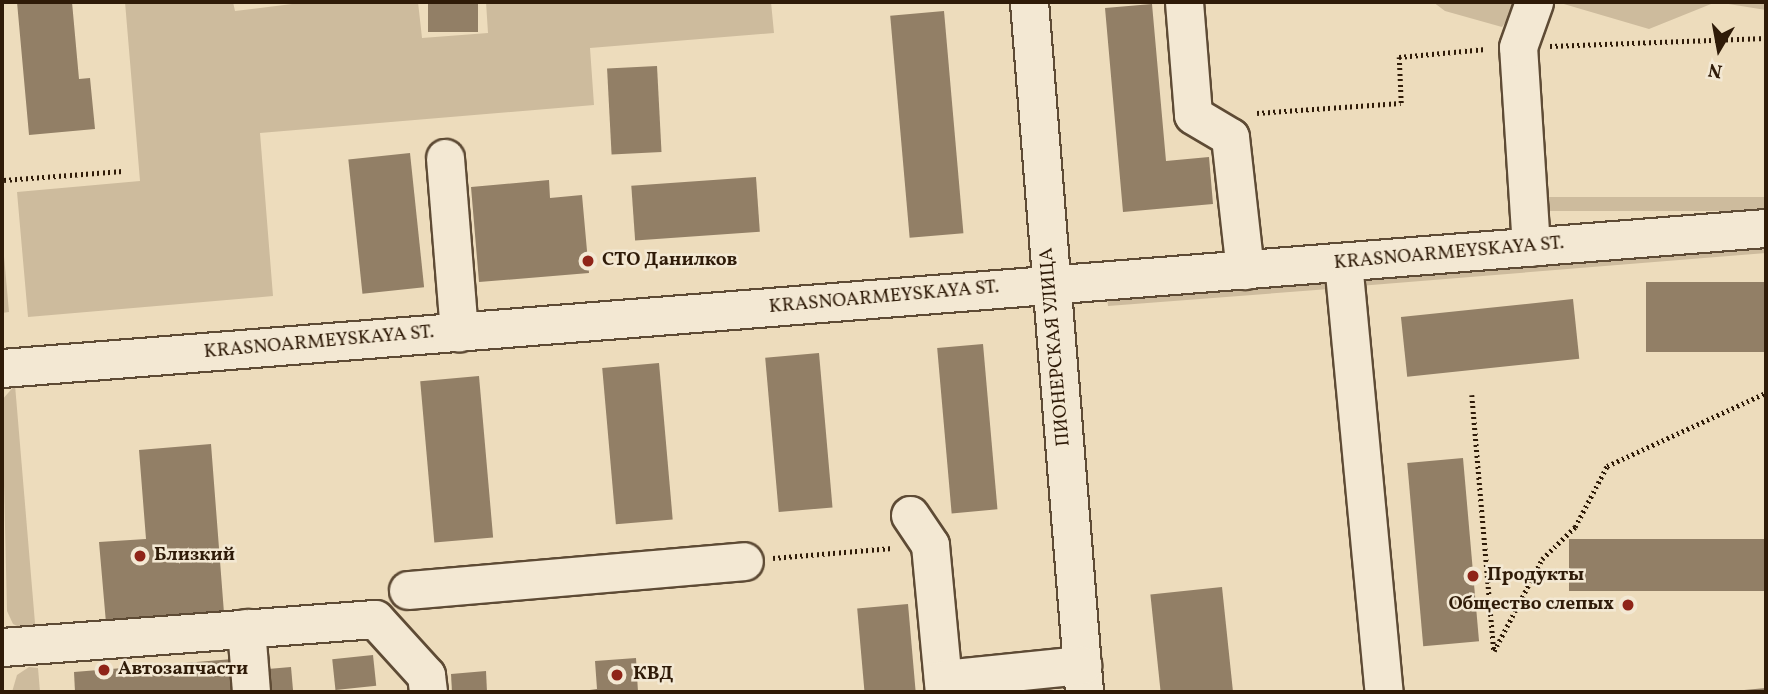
<!DOCTYPE html>
<html>
<head>
<meta charset="utf-8">
<style>
	body { margin:0 }
	#map { position:relative; width:1768px; height:694px; overflow:hidden; background:#eddcbc; font-family:Vollkorn,serif }
	div>[style] { position:absolute }
	.green>* { inset:0; background:#cdbb9d; transform-origin:0 0 }
	.building>* { inset:0; background:#927f66; transform-origin:0 0 }
	.path>* { height:4.5px; margin-top:-2.25px; transform-origin:0; background:repeating-linear-gradient(90deg,#2f1b08 0 2px,transparent 0 5.5px) }
	.roads { filter:drop-shadow(2px 0 #5e4b35) drop-shadow(-2px 0 #5e4b35) drop-shadow(0 2px #5e4b35) drop-shadow(0 -2px #5e4b35) }
	.minor>* { height:37px; margin:-18.5px; padding:0 18.5px; transform-origin:18.5px; border-radius:18.5px; background:#f3e8d3 }
	.dots>* { width:19px; height:19px; translate:-50% -50%; box-sizing:border-box; border:4px solid #f3e8d3; border-radius:50% }
	span { translate:-50% -50%; white-space:nowrap; text-align:center; line-height:1.15; -webkit-text-stroke:5px #f3e8d3; paint-order:stroke }
	.street-label { font-size:19px; color:#2f1b08 }
	.poi-label { font-size:19px; color:#2f1b08; font-weight:700 }
	.left { translate:0 -50%; text-align:left }
	.right { translate:-100% -50%; text-align:right }
	.frame { position:absolute; inset:0; border:4px solid #2f1b08; pointer-events:none }
	.north { position:absolute; left:1684px; top:14px; width:70px; height:70px; -webkit-text-stroke:5px #f3e8d3; paint-order:stroke; rotate:190deg; font-size:19px; font-weight:700; line-height:28px; text-align:center; color:#2f1b08 }
	.north::after { content:''; display:block; margin:auto; width:24px; height:32px; background:#2f1b08; clip-path:polygon(50% 0,100% 100%,50% 72%,0 100%) }
</style>
</head>
<body>
<div id="map">
	<div class="green">
		<div style="clip-path:polygon(125px 2px,233px 2px,235px 11px,308px 2px,418px 2px,422px 38px,488px 33px,486px 2px,771px 2px,774px 33px,590px 48px,594px 105px,260px 133px,273px 296px,28px 317px,17px 192px,140px 181px)"></div>
		<div style="clip-path:polygon(1433px 2px,1520px 2px,1502px 27px,1445px 11px)"></div>
		<div style="clip-path:polygon(1557px 2px,1766px 2px,1766px 10px,1716px 2px,1649px 29px)"></div>
		<div style="left:1766px;top:197px;width:14px;height:229px;rotate:90deg"></div>
		<div style="clip-path:polygon(2px 234px,9px 312px,2px 313px)"></div>
		<div style="clip-path:polygon(1766px 239px,1766px 253px,1359px 286px,1363px 275px)"></div>
		<div style="clip-path:polygon(1322px 280px,1329px 289px,1108px 306px,1106px 291px)"></div>
		<div style="clip-path:polygon(15px 385px,36px 635px,13px 624px,7px 611px,2px 400px)"></div>
		<div style="clip-path:polygon(29px 667px,38px 668px,40px 692px,12px 692px,17px 675px)"></div>
	</div>
	<div class="building">
		<div style="clip-path:polygon(17px 2px,72px 2px,79px 79px,90px 78px,95px 129px,29px 135px)"></div>
		<div style="left:428px;top:2px;width:50px;height:30px"></div>
		<div style="clip-path:polygon(1152px 4px,1166px 161px,1209px 157px,1213px 204px,1123px 212px,1105px 8px)"></div>
		<div style="left:944px;top:11px;width:223px;height:54px;rotate:85deg"></div>
		<div style="left:657px;top:66px;width:86px;height:50px;rotate:87deg"></div>
		<div style="left:410px;top:153px;width:135px;height:62px;rotate:84deg"></div>
		<div style="left:756px;top:177px;width:55px;height:125px;rotate:86deg"></div>
		<div style="clip-path:polygon(549px 180px,550px 198px,582px 195px,589px 273px,479px 282px,471px 187px)"></div>
		<div style="left:1766px;top:282px;width:70px;height:120px;rotate:90deg"></div>
		<div style="left:1573px;top:299px;width:60px;height:173px;rotate:84deg"></div>
		<div style="left:983px;top:344px;width:166px;height:46px;rotate:85deg"></div>
		<div style="left:819px;top:353px;width:155px;height:54px;rotate:85deg"></div>
		<div style="left:659px;top:363px;width:157px;height:57px;rotate:85deg"></div>
		<div style="left:479px;top:376px;width:162px;height:59px;rotate:85deg"></div>
		<div style="clip-path:polygon(211px 444px,224px 613px,106px 623px,99px 542px,146px 539px,139px 450px)"></div>
		<div style="left:1463px;top:458px;width:184px;height:56px;rotate:85deg"></div>
		<div style="left:1766px;top:539px;width:52px;height:197px;rotate:90deg"></div>
		<div style="left:1222px;top:587px;width:106px;height:72px;rotate:84deg"></div>
		<div style="left:908px;top:604px;width:88px;height:51px;rotate:85deg"></div>
		<div style="left:373px;top:655px;width:31px;height:41px;rotate:84deg"></div>
		<div style="clip-path:polygon(636px 658px,638px 692px,575px 692px,597px 689px,595px 661px)"></div>
		<div style="clip-path:polygon(233px 659px,236px 692px,75px 692px,74px 672px)"></div>
		<div style="left:291px;top:667px;width:25px;height:29px;rotate:85deg"></div>
		<div style="clip-path:polygon(486px 671px,487px 692px,452px 692px,451px 674px)"></div>
		<div style="clip-path:polygon(1766px 688px,1766px 692px,1744px 692px,1744px 690px)"></div>
	</div>
	<div class="path">
		<div style="left:1550px;top:46px;width:216px;rotate:-2.1deg"></div>
		<div style="left:1257px;top:113px;width:144px;rotate:-4deg"></div>
		<div style="left:1401px;top:103px;width:46px;rotate:-92.5deg"></div>
		<div style="left:1399px;top:57px;width:87px;rotate:-5.3deg"></div>
		<div style="left:4px;top:180px;width:119px;rotate:-4.3deg"></div>
		<div style="left:1472px;top:395px;width:256px;rotate:85.1deg"></div>
		<div style="left:773px;top:558px;width:120px;rotate:-4.8deg"></div>
		<div style="left:1494px;top:651px;width:104px;rotate:-62.4deg"></div>
		<div style="left:1542px;top:559px;width:46px;rotate:-44.1deg"></div>
		<div style="left:1575px;top:527px;width:69px;rotate:-62.3deg"></div>
		<div style="left:1607px;top:466px;width:175px;rotate:-24.7deg"></div>
	</div>
	<div class="roads">
		<div class="minor">
			<div style="left:1029px;top:2px;width:692px;rotate:85.44deg"></div>
			<div style="left:1184px;top:2px;width:113px;rotate:85.4deg"></div>
			<div style="left:1193px;top:115px;width:43px;rotate:30.7deg"></div>
			<div style="left:1230px;top:137px;width:134px;rotate:83.6deg"></div>
			<div style="left:445px;top:158px;width:175px;rotate:85.4deg"></div>
			<div style="left:1531px;top:247px;width:200px;rotate:-93.7deg"></div>
			<div style="left:1518px;top:47px;width:48px;rotate:-70.4deg"></div>
			<div style="left:1343px;top:262px;width:432px;rotate:84.6deg"></div>
			<div style="left:2px;top:368px;width:1770px;rotate:-4.54deg"></div>
			<div style="left:910px;top:515px;width:36px;rotate:56deg"></div>
			<div style="left:930px;top:545px;width:148px;rotate:84.6deg"></div>
			<div style="left:408px;top:590px;width:337px;rotate:-4.9deg"></div>
			<div style="left:246px;top:628px;width:64px;rotate:85.5deg"></div>
			<div style="left:2px;top:647px;width:374px;rotate:-4.3deg"></div>
			<div style="left:375px;top:619px;width:76px;rotate:47.7deg"></div>
			<div style="left:426px;top:675px;width:17px;rotate:83deg"></div>
			<div style="left:943px;top:679px;width:140px;rotate:-5.8deg"></div>
		</div>
	</div>
	<div class="dots">
		<div style="left:588px;top:261px;background:#8f2418"></div>
		<div style="left:140px;top:556px;background:#8f2418"></div>
		<div style="left:1473px;top:576px;background:#8f2418"></div>
		<div style="left:1628px;top:605px;background:#8f2418"></div>
		<div style="left:104px;top:670px;background:#8f2418"></div>
		<div style="left:617px;top:675px;background:#8f2418"></div>
	</div>
	<div class="street-label">
		<span style="left:1449px;top:254px;rotate:-5deg">KRASNOARMEYSKAYA ST.</span>
		<span style="left:884px;top:298px;rotate:-5deg">KRASNOARMEYSKAYA ST.</span>
		<span style="left:319px;top:343px;rotate:-5deg">KRASNOARMEYSKAYA ST.</span>
		<span style="left:1056px;top:347px;rotate:-95deg">ПИОНЕРСКАЯ УЛИЦА</span>
	</div>
	<div class="poi-label">
		<span class="left" style="left:602px;top:261px">СТО Данилков</span>
		<span class="left" style="left:154px;top:556px">Близкий</span>
		<span class="left" style="left:1487px;top:576px">Продукты</span>
		<span class="right" style="left:1614px;top:605px">Общество слепых</span>
		<span class="left" style="left:118px;top:670px">Автозапчасти</span>
		<span class="left" style="left:633px;top:675px">КВД</span>
	</div>
	<div class="frame"></div>
	<div class="north">N</div>
</div>
</body>
</html>
